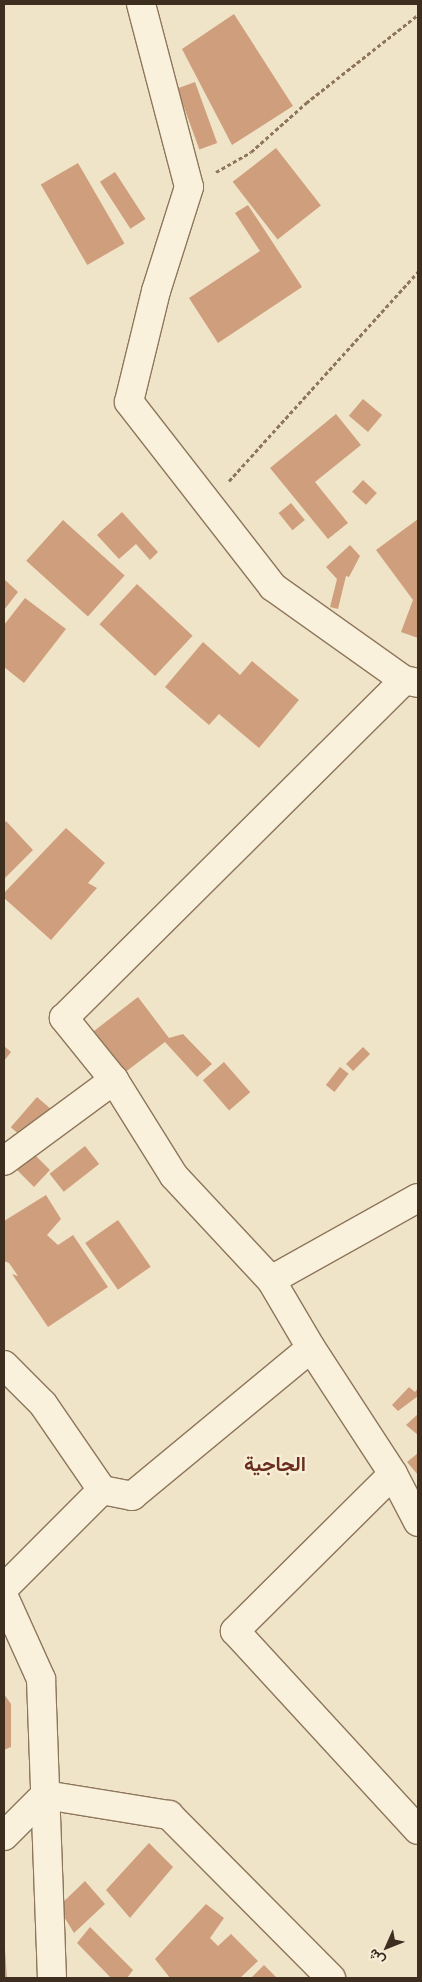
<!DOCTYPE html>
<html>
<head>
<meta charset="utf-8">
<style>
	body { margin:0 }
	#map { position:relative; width:422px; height:1982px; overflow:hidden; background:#f0e4c8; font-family:"Roboto Serif",Vazirmatn,serif }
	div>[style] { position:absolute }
	.building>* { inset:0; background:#cf9f7d; transform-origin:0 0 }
	.path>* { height:3px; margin-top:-1.5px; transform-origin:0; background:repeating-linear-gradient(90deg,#8d765c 0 4px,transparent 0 6.5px) }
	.roads { filter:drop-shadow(1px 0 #8d765c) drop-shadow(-1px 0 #8d765c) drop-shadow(0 1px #8d765c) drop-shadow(0 -1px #8d765c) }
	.street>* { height:28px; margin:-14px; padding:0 14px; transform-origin:14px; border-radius:14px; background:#faf1dc }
	.secondary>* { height:28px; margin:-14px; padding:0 14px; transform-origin:14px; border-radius:14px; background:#faf1dc }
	span { translate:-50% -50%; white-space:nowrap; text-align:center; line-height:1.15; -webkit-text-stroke:4.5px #f7eed8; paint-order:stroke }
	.district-label { font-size:20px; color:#6b2e1e; font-weight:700 }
	.frame { position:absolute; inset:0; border:5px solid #3d2e20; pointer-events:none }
	.north { position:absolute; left:362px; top:1922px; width:50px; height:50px; -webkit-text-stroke:4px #f7eed8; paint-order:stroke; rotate:226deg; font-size:14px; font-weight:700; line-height:20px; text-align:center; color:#3d2e20 }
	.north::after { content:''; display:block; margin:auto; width:18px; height:22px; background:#3d2e20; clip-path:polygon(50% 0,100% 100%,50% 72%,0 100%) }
</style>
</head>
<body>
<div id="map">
	<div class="building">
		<div style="clip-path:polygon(234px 14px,293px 106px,232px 145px,182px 49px)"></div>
		<div style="left:195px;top:82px;width:65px;height:19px;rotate:70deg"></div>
		<div style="left:276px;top:148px;width:73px;height:55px;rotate:52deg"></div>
		<div style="left:78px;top:163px;width:93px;height:43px;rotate:60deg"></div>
		<div style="left:115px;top:172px;width:56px;height:18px;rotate:57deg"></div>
		<div style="clip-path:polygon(248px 205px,302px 287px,218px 343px,189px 298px,260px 251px,235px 213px)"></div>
		<div style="left:363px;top:399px;width:25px;height:22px;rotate:40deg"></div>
		<div style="clip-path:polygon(336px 414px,361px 445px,315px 482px,348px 523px,328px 539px,270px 468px)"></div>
		<div style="left:363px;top:480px;width:19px;height:16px;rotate:43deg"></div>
		<div style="left:291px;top:503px;width:22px;height:16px;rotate:51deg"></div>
		<div style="clip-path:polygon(122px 512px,158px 552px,150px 560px,136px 544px,119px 559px,97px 535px)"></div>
		<div style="clip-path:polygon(418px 519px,418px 638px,401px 632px,413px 600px,376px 550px)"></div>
		<div style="left:63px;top:520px;width:83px;height:55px;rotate:42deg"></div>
		<div style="clip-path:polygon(350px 545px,360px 556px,349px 577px,346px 576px,338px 609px,330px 607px,337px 579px,326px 567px)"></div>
		<div style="clip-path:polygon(4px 579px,18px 592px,4px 610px)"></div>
		<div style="left:137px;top:584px;width:76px;height:55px;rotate:43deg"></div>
		<div style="clip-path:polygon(25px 598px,66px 629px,24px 683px,4px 667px,4px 625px)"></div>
		<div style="clip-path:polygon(203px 642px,240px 675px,252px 661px,299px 700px,259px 748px,219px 714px,209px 725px,165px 687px)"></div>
		<div style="clip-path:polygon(6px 821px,33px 850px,4px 879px,4px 823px)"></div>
		<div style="clip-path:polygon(66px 828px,105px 863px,88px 883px,97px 888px,51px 940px,4px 898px,4px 893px)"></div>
		<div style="clip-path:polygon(138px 997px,169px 1038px,183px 1034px,212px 1064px,197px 1077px,165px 1042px,103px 1089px,72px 1048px)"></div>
		<div style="clip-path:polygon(4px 1046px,11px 1052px,4px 1061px)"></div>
		<div style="left:363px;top:1047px;width:10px;height:24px;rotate:45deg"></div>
		<div style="left:224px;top:1062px;width:40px;height:28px;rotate:49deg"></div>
		<div style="left:340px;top:1067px;width:11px;height:23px;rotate:38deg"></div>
		<div style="left:37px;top:1097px;width:23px;height:40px;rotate:41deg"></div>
		<div style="clip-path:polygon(14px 1134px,50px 1170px,34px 1187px,4px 1157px,4px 1144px)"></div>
		<div style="left:85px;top:1146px;width:23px;height:45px;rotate:52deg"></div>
		<div style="clip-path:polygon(46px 1195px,61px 1219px,47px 1235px,58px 1245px,73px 1235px,108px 1287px,48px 1327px,12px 1274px,18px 1276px,9px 1263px,4px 1261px,4px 1221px)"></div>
		<div style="left:118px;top:1220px;width:57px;height:40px;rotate:55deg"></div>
		<div style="clip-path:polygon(409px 1387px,415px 1392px,418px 1388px,418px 1396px,398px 1411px,392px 1405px)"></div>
		<div style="clip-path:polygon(418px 1414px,418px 1435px,406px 1425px)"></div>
		<div style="clip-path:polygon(418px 1453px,418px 1475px,407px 1462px)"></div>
		<div style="clip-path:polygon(4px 1694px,11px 1704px,11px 1747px,4px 1750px)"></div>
		<div style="clip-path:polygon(149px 1843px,173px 1867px,130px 1918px,106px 1890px)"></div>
		<div style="clip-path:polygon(85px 1881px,105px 1904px,74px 1933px,58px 1907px)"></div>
		<div style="clip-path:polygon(206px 1904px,224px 1918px,210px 1938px,218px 1946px,231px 1934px,258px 1961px,240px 1978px,170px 1978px,155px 1959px)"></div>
		<div style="clip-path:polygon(90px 1927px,133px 1970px,127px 1978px,111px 1978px,77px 1943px)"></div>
		<div style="clip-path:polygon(4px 1949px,5px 1949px,7px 1978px,4px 1978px)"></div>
		<div style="clip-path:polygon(264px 1965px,277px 1978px,251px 1978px)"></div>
	</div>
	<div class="path">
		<div style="left:216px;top:172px;width:40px;rotate:-29.7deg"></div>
		<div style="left:251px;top:152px;width:74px;rotate:-41.7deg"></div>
		<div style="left:306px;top:103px;width:142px;rotate:-38.2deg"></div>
		<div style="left:229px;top:481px;width:282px;rotate:-47.9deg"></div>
	</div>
	<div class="roads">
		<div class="street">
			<div style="left:141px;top:4px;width:189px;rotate:75.3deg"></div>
			<div style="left:189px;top:187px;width:109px;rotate:107.6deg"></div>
			<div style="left:156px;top:291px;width:114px;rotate:103.7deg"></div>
			<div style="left:129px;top:402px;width:234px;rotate:52.1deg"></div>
			<div style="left:273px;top:587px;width:161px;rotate:35.4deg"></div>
			<div style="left:114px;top:1080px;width:113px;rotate:58deg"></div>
			<div style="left:174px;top:1176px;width:142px;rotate:47deg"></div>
			<div style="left:271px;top:1280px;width:79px;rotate:59.5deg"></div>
			<div style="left:4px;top:1161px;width:137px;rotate:-36.4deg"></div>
			<div style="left:114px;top:1080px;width:80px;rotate:-128.9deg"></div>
			<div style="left:64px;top:1018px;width:479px;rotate:-44.8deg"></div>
			<div style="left:404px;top:680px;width:14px;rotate:12deg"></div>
			<div style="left:271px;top:1280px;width:168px;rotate:-29.2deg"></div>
			<div style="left:393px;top:1474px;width:223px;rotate:135.2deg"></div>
			<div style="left:235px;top:1631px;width:270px;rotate:47.4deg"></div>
			<div style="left:102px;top:1490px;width:31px;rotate:11deg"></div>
			<div style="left:132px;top:1496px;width:232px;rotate:-39.6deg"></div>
			<div style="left:311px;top:1348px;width:150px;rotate:56.9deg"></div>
			<div style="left:393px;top:1474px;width:54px;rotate:62.5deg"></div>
			<div style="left:4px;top:1597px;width:90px;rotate:65.7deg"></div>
			<div style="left:41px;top:1679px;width:299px;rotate:87.9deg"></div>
			<div style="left:4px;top:1836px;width:58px;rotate:-45deg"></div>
			<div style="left:45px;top:1795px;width:126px;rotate:9.2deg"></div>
			<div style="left:169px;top:1815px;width:230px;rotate:45.2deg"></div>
		</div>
		<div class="secondary">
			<div style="left:4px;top:1365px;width:55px;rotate:45deg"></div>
			<div style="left:43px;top:1404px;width:104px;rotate:55.5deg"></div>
			<div style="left:102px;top:1490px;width:139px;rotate:135deg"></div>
		</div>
	</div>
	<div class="district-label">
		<span style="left:275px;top:1464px">الجاجية</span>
	</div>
	<div class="frame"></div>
	<div class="north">ش</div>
</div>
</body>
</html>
